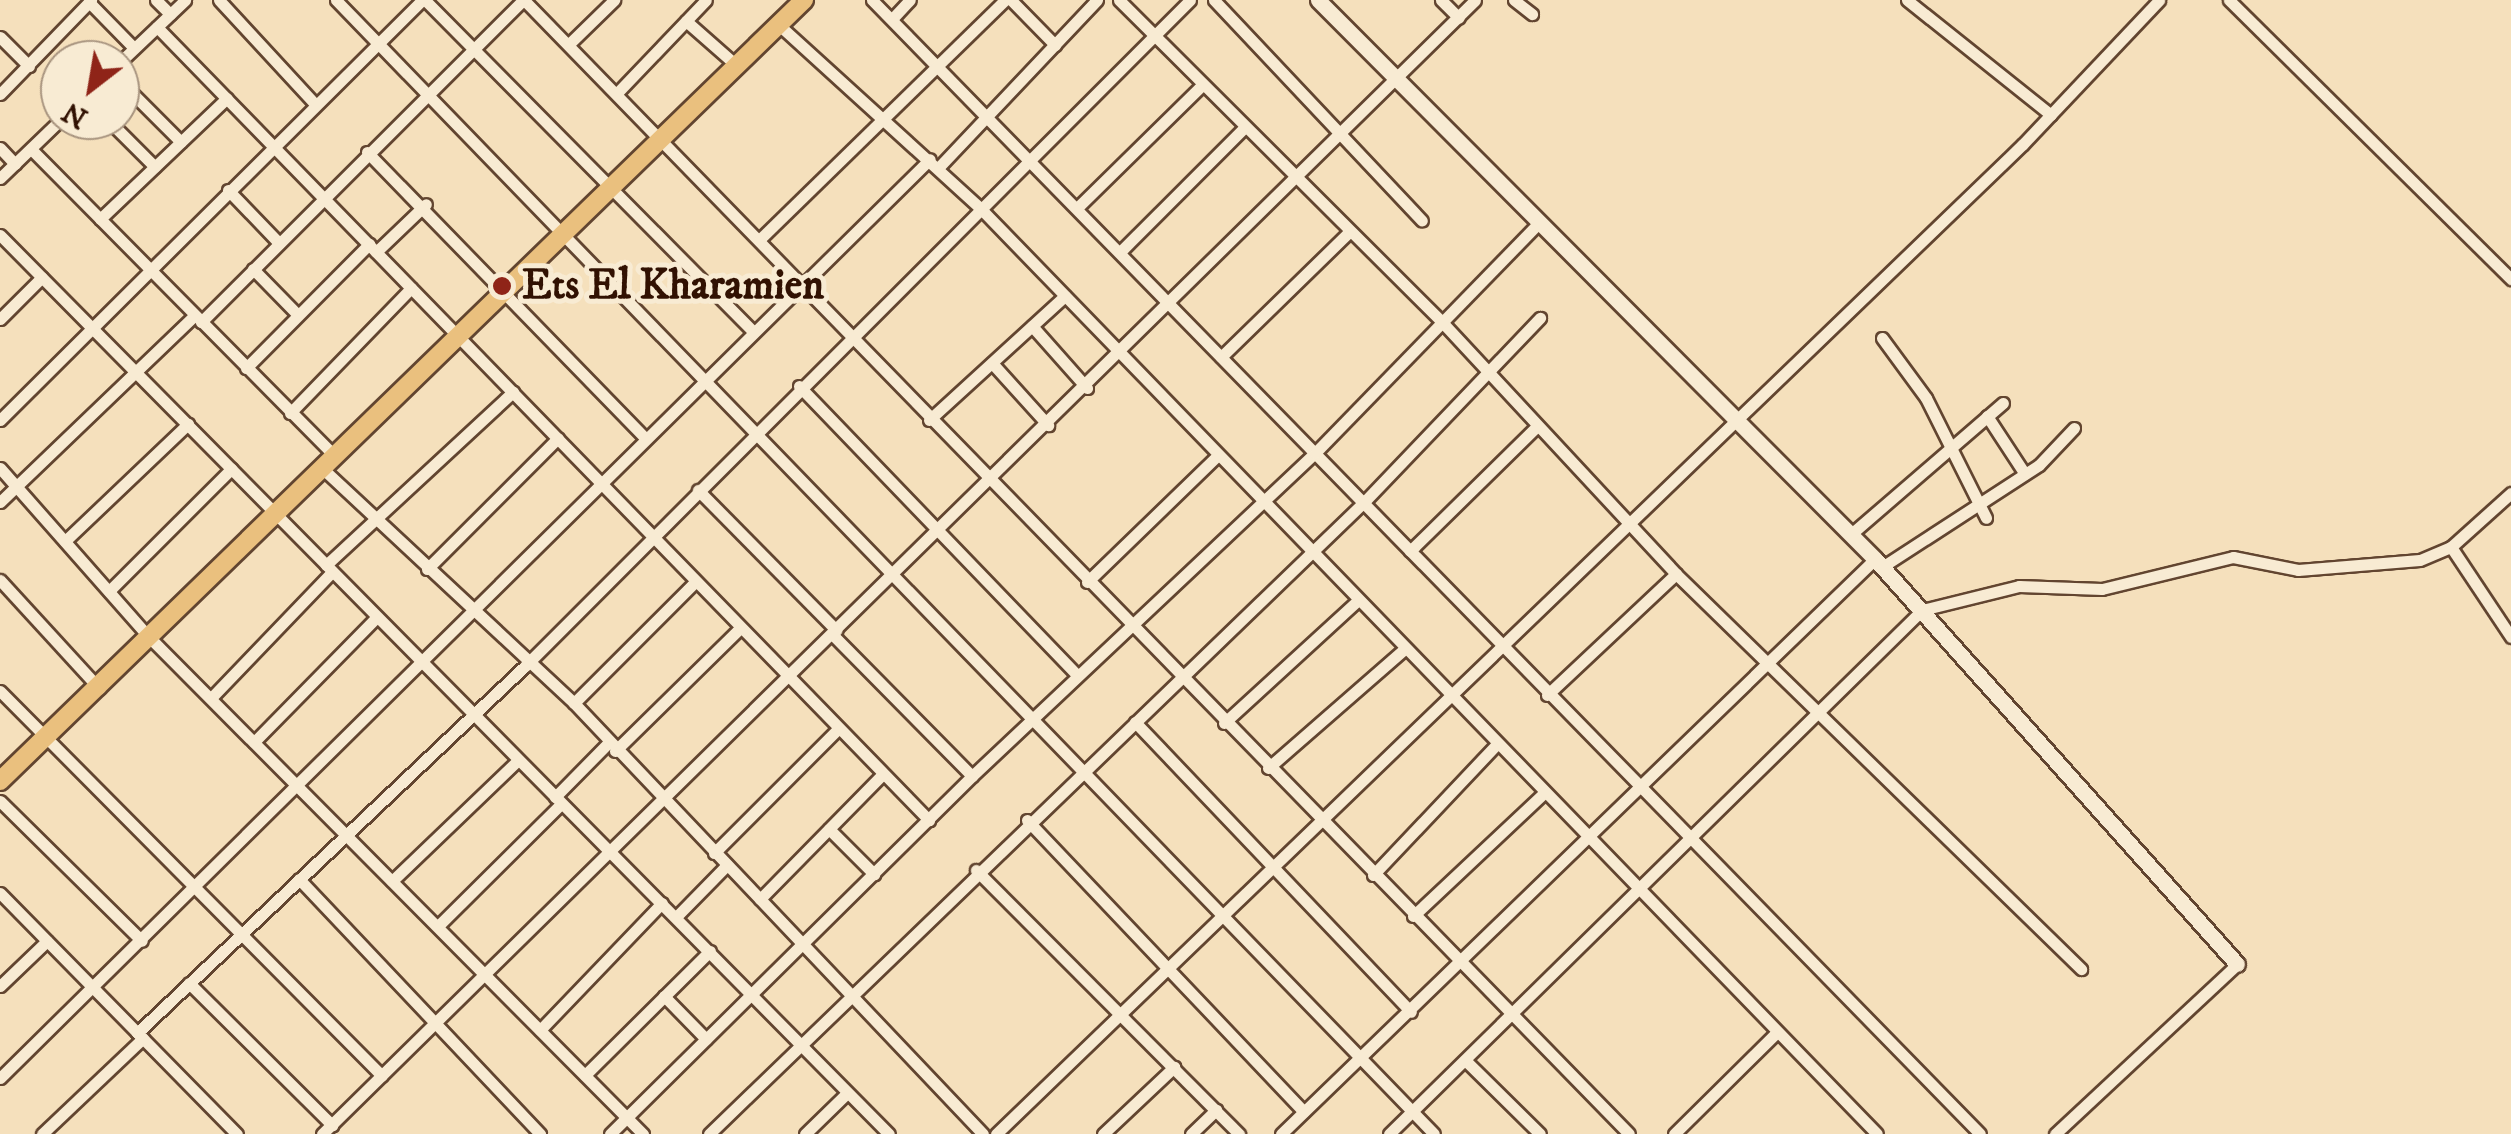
<!DOCTYPE html>
<html>
<head>
<meta charset="utf-8">
<style>
	body { margin:0 }
	#map { position:relative; width:2511px; height:1134px; overflow:hidden; background:#f5e0bc; font-family:"IM FELL DW Pica",serif }
	div>[style] { position:absolute }
	.roads { filter:drop-shadow(2px 0 #624530) drop-shadow(-2px 0 #624530) drop-shadow(0 2px #624530) drop-shadow(0 -2px #624530) }
	.street>* { height:11px; margin:-5.5px; padding:0 5.5px; transform-origin:5.5px; border-radius:5.5px; background:#f8ebd3 }
	.secondary>* { height:15px; margin:-7.5px; padding:0 7.5px; transform-origin:7.5px; border-radius:7.5px; background:#f8ebd3 }
	.primary>* { height:18px; margin:-9px; padding:0 9px; transform-origin:9px; border-radius:9px; background:#eac07e }
	.dots>* { width:28px; height:28px; translate:-50% -50%; box-sizing:border-box; border:5px solid #f8ebd3; border-radius:50% }
	span { translate:-50% -50%; white-space:nowrap; text-align:center; line-height:1.15; -webkit-text-stroke:10px #f8ebd3; paint-order:stroke }
	.poi-label { font-size:42px; color:#311102; font-weight:700 }
	.left { translate:0 -50%; text-align:left }
	.north { position:absolute; left:40px; top:40px; width:100px; height:100px; box-sizing:border-box; background:#f8ebd3; border:2px solid #a8947f; border-radius:50%; rotate:211deg; font-size:28px; font-weight:700; line-height:40px; text-align:center; color:#311102 }
	.north::after { content:''; display:block; margin:auto; width:35px; height:45px; background:#8f2418; clip-path:polygon(50% 0,100% 100%,50% 72%,0 100%) }
</style>
</head>
<body>
<div id="map">
	<div class="roads">
		<div class="street">
			<div style="left:156px;top:0;width:20px;rotate:45deg"></div>
			<div style="left:219px;top:0;width:140px;rotate:47.3deg"></div>
			<div style="left:336px;top:0;width:1578px;rotate:45.92deg"></div>
			<div style="left:425px;top:0;width:466px;rotate:45.3deg"></div>
			<div style="left:524px;top:0;width:1583px;rotate:45.74deg"></div>
			<div style="left:872px;top:0;width:1585px;rotate:45.66deg"></div>
			<div style="left:1011px;top:0;width:63px;rotate:45.6deg"></div>
			<div style="left:1119px;top:0;width:456px;rotate:44.9deg"></div>
			<div style="left:1442px;top:322px;width:344px;rotate:47.1deg"></div>
			<div style="left:1676px;top:574px;width:566px;rotate:44.28deg"></div>
			<div style="left:1214px;top:0;width:303px;rotate:46.7deg"></div>
			<div style="left:1441px;top:0;width:25px;rotate:45deg"></div>
			<div style="left:1514px;top:0;width:23px;rotate:38deg"></div>
			<div style="left:1907px;top:0;width:184px;rotate:38.6deg"></div>
			<div style="left:2229px;top:0;width:397px;rotate:44.7deg"></div>
			<div style="left:89px;top:2px;width:64px;rotate:45.6deg"></div>
			<div style="left:892px;top:19px;width:26px;rotate:-47deg"></div>
			<div style="left:686px;top:21px;width:68px;rotate:41.4deg"></div>
			<div style="left:779px;top:25px;width:275px;rotate:42.3deg"></div>
			<div style="left:982px;top:210px;width:1286px;rotate:45.91deg"></div>
			<div style="left:157px;top:27px;width:1107px;rotate:45.77deg"></div>
			<div style="left:0;top:37px;width:41px;rotate:45deg"></div>
			<div style="left:570px;top:43px;width:62px;rotate:-44.3deg"></div>
			<div style="left:120px;top:62px;width:90px;rotate:-43.6deg"></div>
			<div style="left:120px;top:81px;width:86px;rotate:45deg"></div>
			<div style="left:618px;top:92px;width:127px;rotate:-46.3deg"></div>
			<div style="left:0;top:94px;width:131px;rotate:-45.9deg"></div>
			<div style="left:108px;top:120px;width:66px;rotate:45deg"></div>
			<div style="left:0;top:148px;width:22px;rotate:47deg"></div>
			<div style="left:31px;top:149px;width:431px;rotate:45.3deg"></div>
			<div style="left:367px;top:152px;width:400px;rotate:45.8deg"></div>
			<div style="left:939px;top:167px;width:230px;rotate:-46.6deg"></div>
			<div style="left:0;top:178px;width:83px;rotate:-44deg"></div>
			<div style="left:228px;top:190px;width:74px;rotate:46.1deg"></div>
			<div style="left:1079px;top:206px;width:173px;rotate:-44.5deg"></div>
			<div style="left:100px;top:219px;width:175px;rotate:-43.6deg"></div>
			<div style="left:0;top:235px;width:1264px;rotate:45.32deg"></div>
			<div style="left:760px;top:239px;width:342px;rotate:-44.3deg"></div>
			<div style="left:1121px;top:251px;width:174px;rotate:-45deg"></div>
			<div style="left:376px;top:252px;width:69px;rotate:-43.8deg"></div>
			<div style="left:253px;top:269px;width:64px;rotate:45.6deg"></div>
			<div style="left:0;top:319px;width:59px;rotate:-45deg"></div>
			<div style="left:201px;top:322px;width:455px;rotate:-45deg"></div>
			<div style="left:1032px;top:326px;width:83px;rotate:48.4deg"></div>
			<div style="left:1882px;top:338px;width:74px;rotate:53.7deg"></div>
			<div style="left:1926px;top:398px;width:134px;rotate:63.4deg"></div>
			<div style="left:1221px;top:357px;width:180px;rotate:-44.3deg"></div>
			<div style="left:992px;top:363px;width:84px;rotate:47.9deg"></div>
			<div style="left:246px;top:368px;width:175px;rotate:-45.2deg"></div>
			<div style="left:799px;top:386px;width:400px;rotate:46.1deg"></div>
			<div style="left:290px;top:413px;width:174px;rotate:-45.9deg"></div>
			<div style="left:1987px;top:416px;width:69px;rotate:56.8deg"></div>
			<div style="left:0;top:420px;width:595px;rotate:-44.86deg"></div>
			<div style="left:929px;top:420px;width:184px;rotate:-42.4deg"></div>
			<div style="left:0;top:468px;width:228px;rotate:48.6deg"></div>
			<div style="left:151px;top:639px;width:698px;rotate:45.17deg"></div>
			<div style="left:322px;top:468px;width:345px;rotate:43deg"></div>
			<div style="left:574px;top:703px;width:594px;rotate:46.5deg"></div>
			<div style="left:698px;top:490px;width:197px;rotate:45.4deg"></div>
			<div style="left:0;top:502px;width:269px;rotate:-43.8deg"></div>
			<div style="left:1850px;top:535px;width:202px;rotate:-40.8deg"></div>
			<div style="left:65px;top:541px;width:170px;rotate:-43.6deg"></div>
			<div style="left:2451px;top:547px;width:108px;rotate:56.3deg"></div>
			<div style="left:1410px;top:551px;width:178px;rotate:-44.5deg"></div>
			<div style="left:326px;top:565px;width:255px;rotate:-42.8deg"></div>
			<div style="left:1882px;top:567px;width:187px;rotate:-33deg"></div>
			<div style="left:2039px;top:465px;width:51px;rotate:-46.6deg"></div>
			<div style="left:427px;top:569px;width:185px;rotate:-45deg"></div>
			<div style="left:0;top:580px;width:147px;rotate:47.5deg"></div>
			<div style="left:1087px;top:582px;width:178px;rotate:-44.1deg"></div>
			<div style="left:109px;top:591px;width:173px;rotate:-45deg"></div>
			<div style="left:0;top:691px;width:542px;rotate:45.22deg"></div>
			<div style="left:1547px;top:695px;width:177px;rotate:-43.2deg"></div>
			<div style="left:211px;top:698px;width:175px;rotate:-46.2deg"></div>
			<div style="left:574px;top:703px;width:171px;rotate:-45deg"></div>
			<div style="left:1135px;top:722px;width:400px;rotate:46.4deg"></div>
			<div style="left:1224px;top:723px;width:178px;rotate:-42.5deg"></div>
			<div style="left:254px;top:742px;width:175px;rotate:-45.5deg"></div>
			<div style="left:615px;top:751px;width:173px;rotate:-44.5deg"></div>
			<div style="left:1268px;top:768px;width:178px;rotate:-41.1deg"></div>
			<div style="left:972px;top:776px;width:471px;rotate:-43.3deg"></div>
			<div style="left:1315px;top:453px;width:318px;rotate:-45.8deg"></div>
			<div style="left:555px;top:797px;width:76px;rotate:-45.5deg"></div>
			<div style="left:0;top:801px;width:199px;rotate:44.6deg"></div>
			<div style="left:1027px;top:820px;width:402px;rotate:46.5deg"></div>
			<div style="left:829px;top:829px;width:64px;rotate:45deg"></div>
			<div style="left:714px;top:853px;width:174px;rotate:-45deg"></div>
			<div style="left:976px;top:870px;width:373px;rotate:45.1deg"></div>
			<div style="left:1373px;top:875px;width:179px;rotate:-46.6deg"></div>
			<div style="left:299px;top:879px;width:351px;rotate:46.6deg"></div>
			<div style="left:392px;top:881px;width:175px;rotate:-43.8deg"></div>
			<div style="left:0;top:893px;width:338px;rotate:45.5deg"></div>
			<div style="left:760px;top:899px;width:174px;rotate:-45.5deg"></div>
			<div style="left:1413px;top:916px;width:180px;rotate:-43.2deg"></div>
			<div style="left:676px;top:917px;width:73px;rotate:-45.6deg"></div>
			<div style="left:438px;top:926px;width:173px;rotate:-44.8deg"></div>
			<div style="left:189px;top:983px;width:202px;rotate:44.8deg"></div>
			<div style="left:0;top:986px;width:65px;rotate:-43.8deg"></div>
			<div style="left:664px;top:996px;width:60px;rotate:45.7deg"></div>
			<div style="left:540px;top:1030px;width:176px;rotate:-46.2deg"></div>
			<div style="left:137px;top:1033px;width:534px;rotate:-43.41deg"></div>
			<div style="left:525px;top:666px;width:941px;rotate:-45.04deg"></div>
			<div style="left:1465px;top:1060px;width:105px;rotate:44.6deg"></div>
			<div style="left:585px;top:1075px;width:176px;rotate:-44.8deg"></div>
			<div style="left:0;top:1078px;width:1307px;rotate:-44.66deg"></div>
			<div style="left:42px;top:1134px;width:139px;rotate:-43.5deg"></div>
			<div style="left:322px;top:1134px;width:1617px;rotate:-44.52deg"></div>
			<div style="left:610px;top:1134px;width:509px;rotate:-44.68deg"></div>
			<div style="left:972px;top:776px;width:199px;rotate:-134.6deg"></div>
			<div style="left:709px;top:1134px;width:910px;rotate:-43.98deg"></div>
			<div style="left:1364px;top:502px;width:255px;rotate:-46.3deg"></div>
			<div style="left:805px;top:1134px;width:57px;rotate:-44.3deg"></div>
			<div style="left:996px;top:1134px;width:1426px;rotate:-43.95deg"></div>
			<div style="left:2023px;top:144px;width:198px;rotate:-46.6deg"></div>
			<div style="left:1103px;top:1134px;width:98px;rotate:-43.3deg"></div>
			<div style="left:1191px;top:1134px;width:35px;rotate:-44deg"></div>
			<div style="left:1281px;top:1134px;width:827px;rotate:-44.07deg"></div>
			<div style="left:1389px;top:1134px;width:747px;rotate:-44.51deg"></div>
			<div style="left:1922px;top:610px;width:100px;rotate:-13.9deg"></div>
			<div style="left:2019px;top:586px;width:83px;rotate:2.1deg"></div>
			<div style="left:2102px;top:589px;width:135px;rotate:-13.7deg"></div>
			<div style="left:2233px;top:557px;width:66px;rotate:11.3deg"></div>
			<div style="left:2298px;top:570px;width:122px;rotate:-4.7deg"></div>
			<div style="left:2420px;top:560px;width:34px;rotate:-23deg"></div>
			<div style="left:2451px;top:547px;width:81px;rotate:-42deg"></div>
			<div style="left:1674px;top:1134px;width:145px;rotate:-44.7deg"></div>
			<div style="left:2055px;top:1134px;width:249px;rotate:-43deg"></div>
		</div>
		<div class="secondary">
			<div style="left:1318px;top:0;width:789px;rotate:45.1deg"></div>
			<div style="left:1875px;top:559px;width:543px;rotate:48.21deg"></div>
		</div>
		<div class="primary">
			<div style="left:0;top:781px;width:1121px;rotate:-44.17deg"></div>
		</div>
	</div>
	<div class="dots">
		<div style="left:502px;top:286px;background:#8f2418"></div>
	</div>
	<div class="poi-label">
		<span class="left" style="left:522px;top:286px">Ets El Kharamien</span>
	</div>
	<div class="north">N</div>
</div>
</body>
</html>
